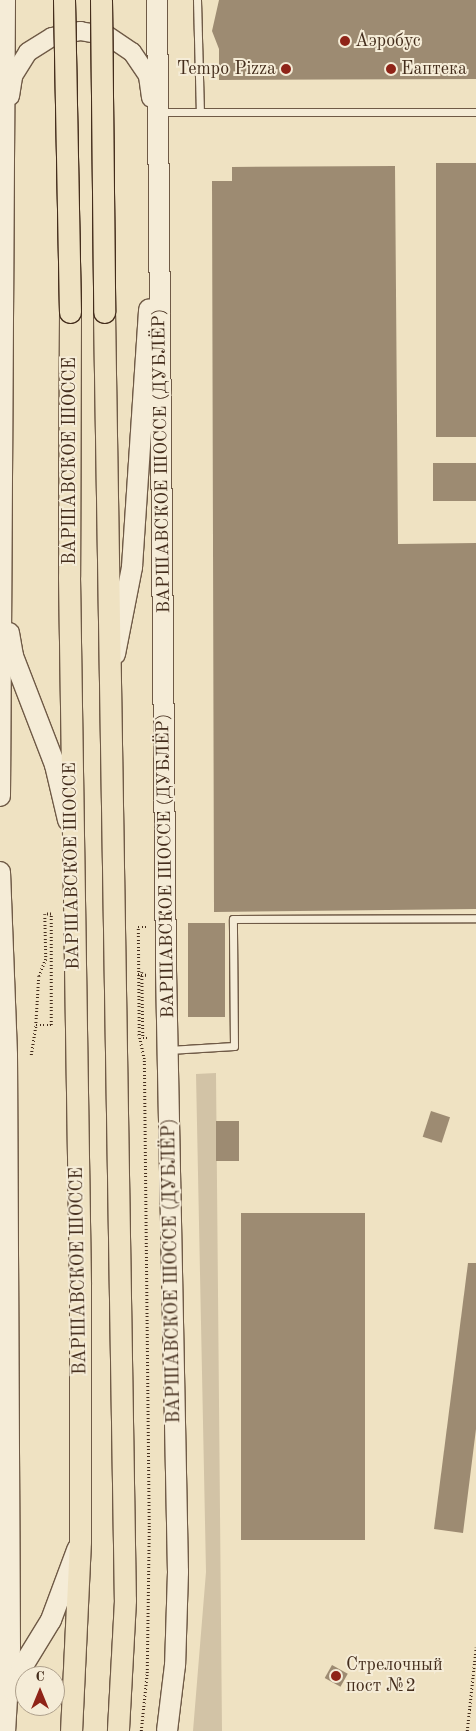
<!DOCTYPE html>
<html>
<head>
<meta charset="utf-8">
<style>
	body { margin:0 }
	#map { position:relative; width:476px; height:1731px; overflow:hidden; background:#efe2c2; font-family:"Old Standard TT",serif }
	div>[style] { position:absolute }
	.green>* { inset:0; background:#d2c3a6 }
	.building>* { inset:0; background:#9d8b72; transform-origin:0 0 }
	.path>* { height:2.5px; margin-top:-1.25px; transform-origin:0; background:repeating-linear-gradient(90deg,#442d1c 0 1px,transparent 0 3.5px) }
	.roads { filter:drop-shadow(1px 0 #6f5a46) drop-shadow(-1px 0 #6f5a46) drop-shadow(0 1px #6f5a46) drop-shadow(0 -1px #6f5a46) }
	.service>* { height:7px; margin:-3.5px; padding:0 3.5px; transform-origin:3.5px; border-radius:3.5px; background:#f5ecd7 }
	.tertiary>* { height:18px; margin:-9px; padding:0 9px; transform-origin:9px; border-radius:9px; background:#f5ecd7 }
	.secondary>* { height:20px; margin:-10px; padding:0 10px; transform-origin:10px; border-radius:10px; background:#f5ecd7 }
	.primary>* { height:21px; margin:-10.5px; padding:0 10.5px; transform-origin:10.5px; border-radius:10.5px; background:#efe2c2 }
	.bridges { filter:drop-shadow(1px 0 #442d1c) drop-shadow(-1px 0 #442d1c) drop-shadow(0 1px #442d1c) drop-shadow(0 -1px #442d1c) }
	.primary-bridge>* { height:21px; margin:-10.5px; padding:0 10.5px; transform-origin:10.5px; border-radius:10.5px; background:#efe2c2 }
	.dots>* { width:14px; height:14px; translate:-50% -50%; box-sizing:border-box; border:2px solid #f5ecd7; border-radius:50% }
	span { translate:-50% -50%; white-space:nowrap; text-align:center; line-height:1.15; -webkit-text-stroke:4px #f5ecd7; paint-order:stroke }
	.poi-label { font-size:18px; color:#442d1c }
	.left { translate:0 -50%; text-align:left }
	.right { translate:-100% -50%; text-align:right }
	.street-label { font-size:18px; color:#442d1c }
	.north { position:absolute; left:15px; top:1666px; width:50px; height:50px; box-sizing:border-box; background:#f5ecd7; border:1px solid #aea08c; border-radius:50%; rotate:0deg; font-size:14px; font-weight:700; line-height:20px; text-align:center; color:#442d1c }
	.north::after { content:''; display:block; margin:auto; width:18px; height:22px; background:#8f2418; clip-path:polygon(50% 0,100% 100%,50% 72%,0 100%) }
</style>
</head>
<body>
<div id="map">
	<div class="green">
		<div style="clip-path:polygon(216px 1073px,222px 1731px,193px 1731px,206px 1572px,196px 1074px)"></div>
	</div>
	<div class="building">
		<div style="clip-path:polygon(219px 0,476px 0,476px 79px,219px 80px,219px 49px,212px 31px)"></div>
		<div style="left:436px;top:163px;width:40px;height:274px"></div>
		<div style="clip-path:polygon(395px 166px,398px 544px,476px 543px,476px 909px,214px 912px,212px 181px,232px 181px,232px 167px)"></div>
		<div style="left:476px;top:463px;width:38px;height:43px;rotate:90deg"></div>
		<div style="left:188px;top:923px;width:37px;height:94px"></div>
		<div style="left:431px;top:1111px;width:20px;height:27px;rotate:18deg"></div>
		<div style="left:239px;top:1121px;width:40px;height:23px;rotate:90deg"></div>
		<div style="left:365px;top:1213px;width:327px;height:124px;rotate:90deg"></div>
		<div style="clip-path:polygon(468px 1263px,476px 1263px,476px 1429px,463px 1533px,434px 1529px)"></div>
		<div style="left:332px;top:1665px;width:18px;height:15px;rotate:29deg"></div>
	</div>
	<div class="path">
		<div style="left:142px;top:972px;width:66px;rotate:89.1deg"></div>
		<div style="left:143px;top:1038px;width:6px"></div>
		<div style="left:138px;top:974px;width:10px;rotate:6deg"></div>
		<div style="left:31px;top:1055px;width:30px;rotate:-81deg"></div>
		<div style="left:36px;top:1025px;width:15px"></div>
		<div style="left:51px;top:1025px;width:111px;rotate:-90deg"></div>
		<div style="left:51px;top:914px;width:6px;rotate:180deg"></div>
		<div style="left:45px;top:914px;width:45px;rotate:88.7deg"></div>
		<div style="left:46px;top:959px;width:18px;rotate:112deg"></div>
		<div style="left:39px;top:976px;width:49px;rotate:93.5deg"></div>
		<div style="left:141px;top:1731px;width:58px;rotate:-84.1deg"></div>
		<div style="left:147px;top:1673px;width:146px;rotate:-89.2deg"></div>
		<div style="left:149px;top:1527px;width:468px;rotate:-90.6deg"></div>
		<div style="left:144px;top:1059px;width:25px;rotate:-102deg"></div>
		<div style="left:139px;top:1035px;width:108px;rotate:-90.5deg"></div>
		<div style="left:138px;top:927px;width:10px"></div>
		<div style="left:467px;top:1731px;width:84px;rotate:-83.9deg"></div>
	</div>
	<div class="roads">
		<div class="service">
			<div style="left:197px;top:0;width:111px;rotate:88.5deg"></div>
			<div style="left:159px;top:112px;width:317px"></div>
			<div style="left:169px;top:1050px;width:65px;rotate:-3.5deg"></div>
			<div style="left:234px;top:1046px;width:127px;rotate:-90.5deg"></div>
			<div style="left:233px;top:919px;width:243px;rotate:-0.2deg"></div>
		</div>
		<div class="tertiary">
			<div style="left:10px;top:96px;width:20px;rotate:-81deg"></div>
			<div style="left:13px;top:76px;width:28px;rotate:-58deg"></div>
			<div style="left:28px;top:52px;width:28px;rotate:-32deg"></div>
			<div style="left:52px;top:37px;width:29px;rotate:-12deg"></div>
			<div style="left:80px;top:31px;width:28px;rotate:10deg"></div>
			<div style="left:108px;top:36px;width:29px;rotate:34deg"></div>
			<div style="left:132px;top:52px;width:29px;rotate:56deg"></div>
			<div style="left:148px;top:76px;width:22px;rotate:82deg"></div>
		</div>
		<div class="secondary">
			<div style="left:157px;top:0;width:970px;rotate:89.47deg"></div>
			<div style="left:166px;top:970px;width:602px;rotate:88.86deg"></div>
			<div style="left:178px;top:1572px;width:93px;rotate:91.8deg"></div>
			<div style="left:175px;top:1665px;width:66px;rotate:96.9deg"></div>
			<div style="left:9px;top:633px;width:23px;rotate:80deg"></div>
			<div style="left:13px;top:656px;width:117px;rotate:68.9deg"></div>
			<div style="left:55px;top:765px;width:57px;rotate:76.7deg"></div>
			<div style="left:115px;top:654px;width:89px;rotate:-78.9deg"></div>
			<div style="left:132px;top:567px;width:258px;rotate:-86.2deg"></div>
			<div style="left:0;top:796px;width:796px;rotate:-89.64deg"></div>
			<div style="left:0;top:872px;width:183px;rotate:87.8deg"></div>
			<div style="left:7px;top:1055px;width:593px;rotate:89.71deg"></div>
			<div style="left:10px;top:1648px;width:83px;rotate:93.4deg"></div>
			<div style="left:13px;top:1691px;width:23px;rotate:-70deg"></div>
			<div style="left:21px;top:1669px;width:57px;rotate:-58.5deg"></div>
			<div style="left:51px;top:1620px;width:75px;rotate:-69.6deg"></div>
		</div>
		<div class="primary">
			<div style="left:70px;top:312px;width:265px;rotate:90.2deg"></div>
			<div style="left:69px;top:577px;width:706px;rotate:89.11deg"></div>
			<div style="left:80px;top:1283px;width:258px;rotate:90deg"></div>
			<div style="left:80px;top:1541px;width:190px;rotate:92.7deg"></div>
			<div style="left:104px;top:312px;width:1288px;rotate:89.07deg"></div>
			<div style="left:125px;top:1600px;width:131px;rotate:93.1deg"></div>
		</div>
	</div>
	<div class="bridges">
		<div class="primary-bridge">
			<div style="left:64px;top:0;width:312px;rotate:88.9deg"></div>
			<div style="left:101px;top:0;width:312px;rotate:89.4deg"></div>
		</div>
	</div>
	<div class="dots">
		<div style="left:345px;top:41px;background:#8f2418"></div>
		<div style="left:286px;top:69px;background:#8f2418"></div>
		<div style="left:391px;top:69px;background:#8f2418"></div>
		<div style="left:336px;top:1676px;background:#8f2418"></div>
	</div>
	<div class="poi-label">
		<span class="left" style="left:355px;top:41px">Аэробус</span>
		<span class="right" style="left:276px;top:69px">Tempo Pizza</span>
		<span class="left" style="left:401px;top:69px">Еаптека</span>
		<span class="left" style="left:346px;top:1676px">Стрелочный<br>пост №2</span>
	</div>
	<div class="street-label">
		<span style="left:70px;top:461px;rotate:-90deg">ВАРШАВСКОЕ ШОССЕ</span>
		<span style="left:162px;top:461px;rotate:-91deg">ВАРШАВСКОЕ ШОССЕ (ДУБЛЁР)</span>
		<span style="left:72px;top:866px;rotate:-91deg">ВАРШАВСКОЕ ШОССЕ</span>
		<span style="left:166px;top:866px;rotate:-91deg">ВАРШАВСКОЕ ШОССЕ (ДУБЛЁР)</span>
		<span style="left:79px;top:1271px;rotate:-91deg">ВАРШАВСКОЕ ШОССЕ</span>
		<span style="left:172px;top:1271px;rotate:-91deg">ВАРШАВСКОЕ ШОССЕ (ДУБЛЁР)</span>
	</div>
	<div class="north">С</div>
</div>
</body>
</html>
